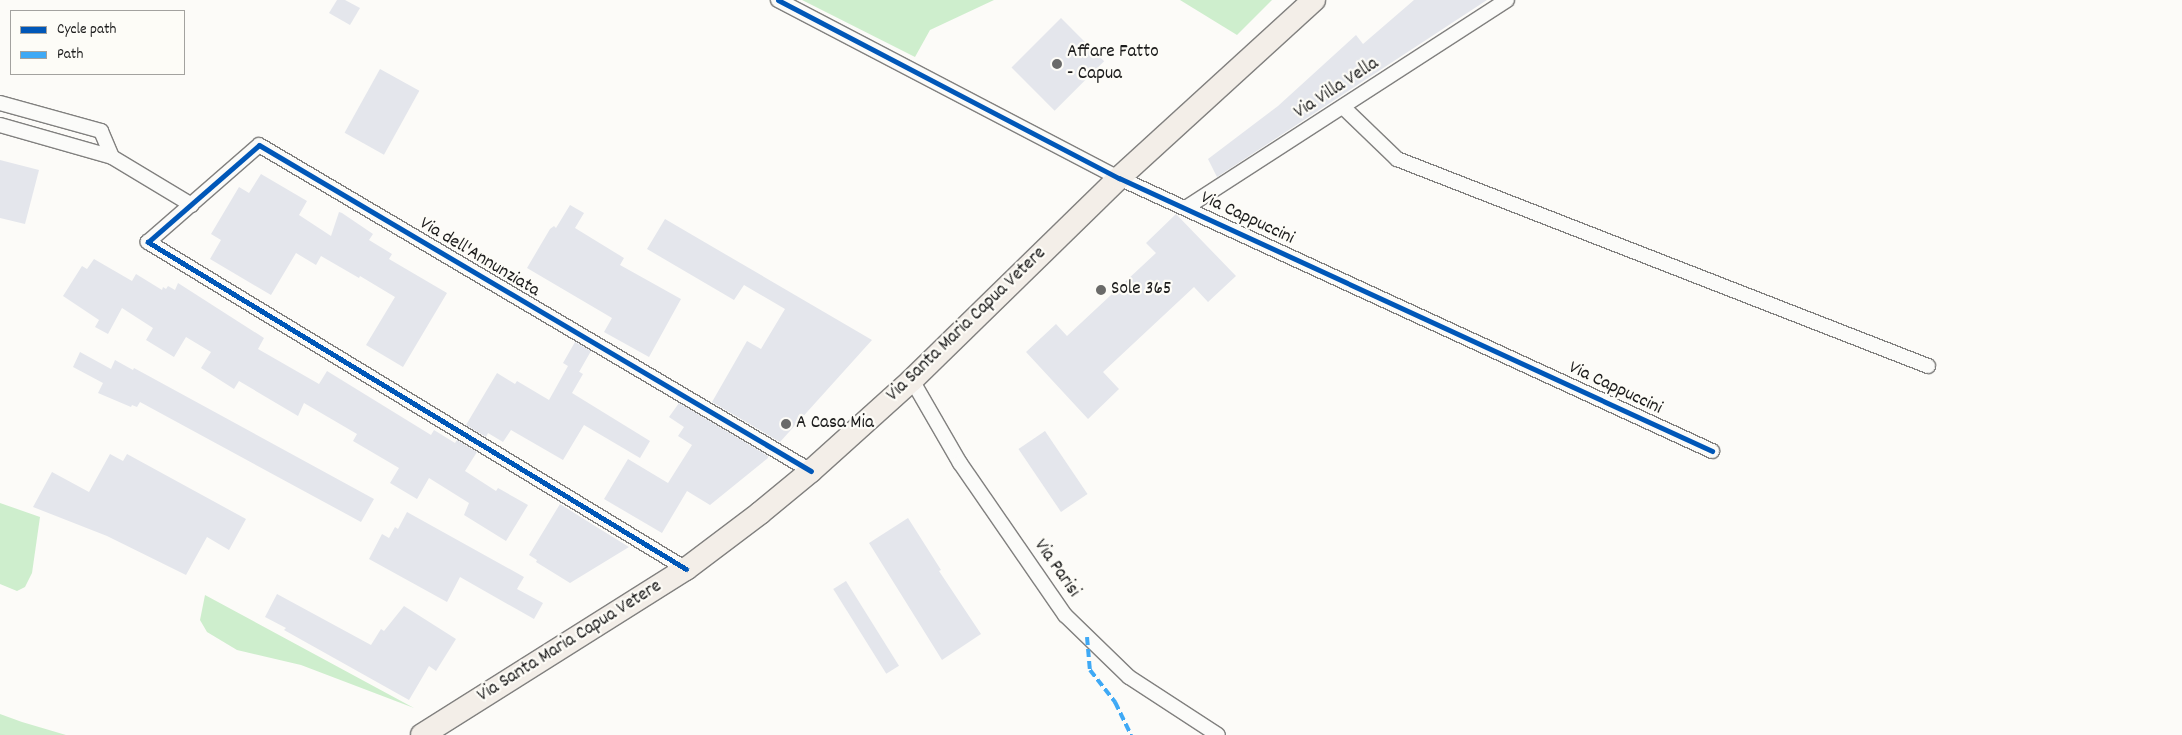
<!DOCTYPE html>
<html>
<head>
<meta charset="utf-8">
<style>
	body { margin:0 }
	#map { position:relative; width:2182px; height:735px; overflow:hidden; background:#fcfbf8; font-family:Dekko,sans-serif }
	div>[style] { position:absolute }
	.green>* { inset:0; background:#ceeecd }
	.building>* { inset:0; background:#e4e6ec; transform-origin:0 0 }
	.roads { filter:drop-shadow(1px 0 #81807f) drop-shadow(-1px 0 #81807f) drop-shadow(0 1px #81807f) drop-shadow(0 -1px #81807f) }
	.minor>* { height:14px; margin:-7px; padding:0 7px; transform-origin:7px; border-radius:7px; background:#fbfbf9 }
	.primary>* { height:22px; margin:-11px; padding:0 11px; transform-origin:11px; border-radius:11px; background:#f3eee8 }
	.quiet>* { height:4px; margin-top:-2px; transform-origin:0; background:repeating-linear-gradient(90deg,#3fa9f5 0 8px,transparent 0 12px) }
	.cycleway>* { height:5px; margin:-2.5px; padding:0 2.5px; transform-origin:2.5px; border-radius:2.5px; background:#0057b8 }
	.dots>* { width:14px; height:14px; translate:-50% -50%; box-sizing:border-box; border:2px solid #fdfcf7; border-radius:50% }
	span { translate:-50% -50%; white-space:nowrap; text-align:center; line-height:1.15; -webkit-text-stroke:4.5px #fdfcf7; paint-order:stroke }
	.poi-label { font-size:19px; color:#1c1c1c }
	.left { translate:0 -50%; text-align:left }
	.street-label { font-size:19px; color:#1c1c1c }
	.legend { position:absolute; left:10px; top:10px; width:175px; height:65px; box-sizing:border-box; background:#fdfcf7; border:1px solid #a3a29f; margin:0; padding:6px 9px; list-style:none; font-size:15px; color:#1c1c1c }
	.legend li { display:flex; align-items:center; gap:10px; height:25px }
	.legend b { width:25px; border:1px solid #a3a29f }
</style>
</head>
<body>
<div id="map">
	<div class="green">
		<div style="clip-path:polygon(802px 0,994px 0,930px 30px,915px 57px)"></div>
		<div style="clip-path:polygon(1180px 0,1272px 0,1237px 35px)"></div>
		<div style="clip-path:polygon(0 503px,40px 517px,32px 573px,25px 587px,17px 591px,0 584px)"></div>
		<div style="clip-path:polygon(205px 595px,414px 708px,301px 665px,237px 650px,207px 632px,200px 620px)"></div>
		<div style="clip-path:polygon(0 714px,22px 722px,66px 735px,0 735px)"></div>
	</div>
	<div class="building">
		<div style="clip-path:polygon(337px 0,345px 0,360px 8px,350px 25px,329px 13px)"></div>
		<div style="clip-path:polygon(1414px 0,1487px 0,1217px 177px,1208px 159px,1278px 106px,1356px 35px,1363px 44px)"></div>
		<div style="left:1061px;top:18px;width:61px;height:70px;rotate:45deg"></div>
		<div style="left:380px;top:69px;width:45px;height:73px;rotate:29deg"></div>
		<div style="clip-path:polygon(0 160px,39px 170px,25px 224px,0 218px)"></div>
		<div style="clip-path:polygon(261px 174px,307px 201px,299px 215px,331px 236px,339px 212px,342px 213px,373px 234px,369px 240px,392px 254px,389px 259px,447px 293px,403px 367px,366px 345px,395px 297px,360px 276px,359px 278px,321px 256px,316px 265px,296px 253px,271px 295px,210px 259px,221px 240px,211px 234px,239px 187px,249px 193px)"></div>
		<div style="clip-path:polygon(570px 205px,584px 213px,575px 228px,624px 258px,620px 265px,681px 299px,649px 357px,604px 332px,612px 318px,527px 268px,550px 229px,554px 226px,556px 228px)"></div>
		<div style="clip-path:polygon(1176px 214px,1236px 276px,1208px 302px,1194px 287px,1103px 372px,1119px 389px,1088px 419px,1026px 352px,1056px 324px,1067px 336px,1156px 253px,1146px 243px)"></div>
		<div style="clip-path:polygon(665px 219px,872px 340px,780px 442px,712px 402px,747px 341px,761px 349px,785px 309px,744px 285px,734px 300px,647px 249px)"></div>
		<div style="clip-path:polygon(94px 259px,132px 281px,136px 274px,162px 290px,163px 287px,166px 289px,168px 286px,175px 290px,178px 283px,264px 338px,258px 349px,319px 384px,327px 371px,431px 435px,434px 430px,455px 443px,457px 440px,477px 452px,465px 471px,496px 491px,498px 488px,528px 505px,506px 541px,464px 515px,469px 503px,429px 478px,417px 499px,390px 483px,399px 468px,353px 441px,357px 434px,304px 403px,298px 416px,239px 381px,234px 389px,201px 368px,211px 352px,186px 337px,174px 357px,146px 340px,153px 328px,122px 308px,108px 334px,95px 327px,99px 320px,63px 296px,82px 266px,87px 269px)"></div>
		<div style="clip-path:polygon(575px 342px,591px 351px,579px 372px,576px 370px,583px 374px,572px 393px,650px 441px,640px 458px,584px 425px,563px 460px,511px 430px,503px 442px,488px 433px,486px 437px,466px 425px,497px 373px,515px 384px,517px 381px,549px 400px,568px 366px,563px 363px)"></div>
		<div style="clip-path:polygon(80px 352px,111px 369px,115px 360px,133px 370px,134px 368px,374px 499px,361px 522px,140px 402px,137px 407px,132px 405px,131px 407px,98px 393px,103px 383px,73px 367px)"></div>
		<div style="clip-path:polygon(679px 403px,768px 456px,768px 458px,710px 505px,687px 491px,662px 533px,604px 499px,628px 459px,668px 483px,692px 445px,678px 436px,684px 427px,669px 417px)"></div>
		<div style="left:1045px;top:431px;width:76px;height:32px;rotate:56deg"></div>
		<div style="clip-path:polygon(110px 454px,123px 461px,127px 454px,246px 519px,229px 550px,207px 537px,186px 575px,107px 536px,33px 507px,52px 472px,89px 492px)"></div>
		<div style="clip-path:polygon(560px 504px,595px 526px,629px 547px,570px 583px,536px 562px,537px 560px,529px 555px)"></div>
		<div style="clip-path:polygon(407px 512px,524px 577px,517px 589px,543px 603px,534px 619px,460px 577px,447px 602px,369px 559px,382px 534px,389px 538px,395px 527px,398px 529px)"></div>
		<div style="clip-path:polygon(908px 518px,941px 570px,939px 571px,981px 634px,942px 660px,869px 543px)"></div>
		<div style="left:846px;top:581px;width:100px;height:15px;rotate:58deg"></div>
		<div style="clip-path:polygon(277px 594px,371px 645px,381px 629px,384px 631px,404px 606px,456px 639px,436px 671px,429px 666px,409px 700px,284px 630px,286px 628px,265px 617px)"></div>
	</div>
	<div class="roads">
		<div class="minor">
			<div style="left:778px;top:0;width:385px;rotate:27.6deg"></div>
			<div style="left:1119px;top:178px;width:653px;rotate:24.72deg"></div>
			<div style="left:0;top:103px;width:105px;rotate:15.5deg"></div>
			<div style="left:101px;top:131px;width:28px;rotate:67deg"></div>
			<div style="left:112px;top:157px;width:93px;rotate:31deg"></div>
			<div style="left:1343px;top:107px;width:75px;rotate:43.9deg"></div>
			<div style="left:1397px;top:159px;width:570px;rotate:21.3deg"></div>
			<div style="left:0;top:125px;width:116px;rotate:15.9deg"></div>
			<div style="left:1187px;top:207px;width:381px;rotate:-32.9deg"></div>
			<div style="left:912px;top:380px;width:96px;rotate:60deg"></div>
			<div style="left:960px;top:463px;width:185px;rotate:55.4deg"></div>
			<div style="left:1065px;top:615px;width:89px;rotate:44.1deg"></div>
			<div style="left:1129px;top:677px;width:106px;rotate:33.1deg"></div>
			<div style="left:686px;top:569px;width:630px;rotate:-148.71deg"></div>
			<div style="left:148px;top:242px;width:147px;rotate:-41.1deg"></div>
			<div style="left:259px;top:145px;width:641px;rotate:30.57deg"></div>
		</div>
		<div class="primary">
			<div style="left:422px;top:735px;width:312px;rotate:-32.2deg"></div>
			<div style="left:686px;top:569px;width:93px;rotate:-37.1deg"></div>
			<div style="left:760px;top:513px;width:66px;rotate:-39.5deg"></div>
			<div style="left:811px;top:471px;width:136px;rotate:-42deg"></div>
			<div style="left:912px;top:380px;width:289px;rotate:-44.3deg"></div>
			<div style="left:1119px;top:178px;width:264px;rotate:-42.4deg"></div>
		</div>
	</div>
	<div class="quiet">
		<div style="left:1087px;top:637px;width:33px;rotate:85deg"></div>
		<div style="left:1090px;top:670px;width:41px;rotate:52deg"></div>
		<div style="left:1115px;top:702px;width:37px;rotate:64deg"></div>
	</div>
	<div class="cycleway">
		<div style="left:778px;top:0;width:385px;rotate:27.6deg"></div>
		<div style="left:1119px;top:178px;width:653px;rotate:24.72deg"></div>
		<div style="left:686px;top:569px;width:630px;rotate:-148.71deg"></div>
		<div style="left:148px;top:242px;width:147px;rotate:-41.1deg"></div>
		<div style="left:259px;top:145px;width:641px;rotate:30.57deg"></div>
	</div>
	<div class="dots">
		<div style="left:1057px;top:64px;background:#6a6a69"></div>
		<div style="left:1101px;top:290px;background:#6a6a69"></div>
		<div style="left:786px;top:424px;background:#6a6a69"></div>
	</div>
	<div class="poi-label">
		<span class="left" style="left:1067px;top:64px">Affare Fatto<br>- Capua</span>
		<span class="left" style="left:1111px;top:290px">Sole 365</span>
		<span class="left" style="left:796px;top:424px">A Casa Mia</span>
	</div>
	<div class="street-label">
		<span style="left:1337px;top:89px;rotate:-33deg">Via Villa Vella</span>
		<span style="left:1247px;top:219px;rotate:25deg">Via Cappuccini</span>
		<span style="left:479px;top:258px;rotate:31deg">Via dell'Annunziata</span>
		<span style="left:967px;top:325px;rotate:-44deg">Via Santa Maria Capua Vetere</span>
		<span style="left:1615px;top:389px;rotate:25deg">Via Cappuccini</span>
		<span style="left:1056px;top:569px;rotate:55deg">Via Parisi</span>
		<span style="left:570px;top:642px;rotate:-32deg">Via Santa Maria Capua Vetere</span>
	</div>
	<ul class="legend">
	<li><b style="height:6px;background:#0057b8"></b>Cycle path</li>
	<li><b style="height:6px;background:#3fa9f5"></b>Path</li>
	</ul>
</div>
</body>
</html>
